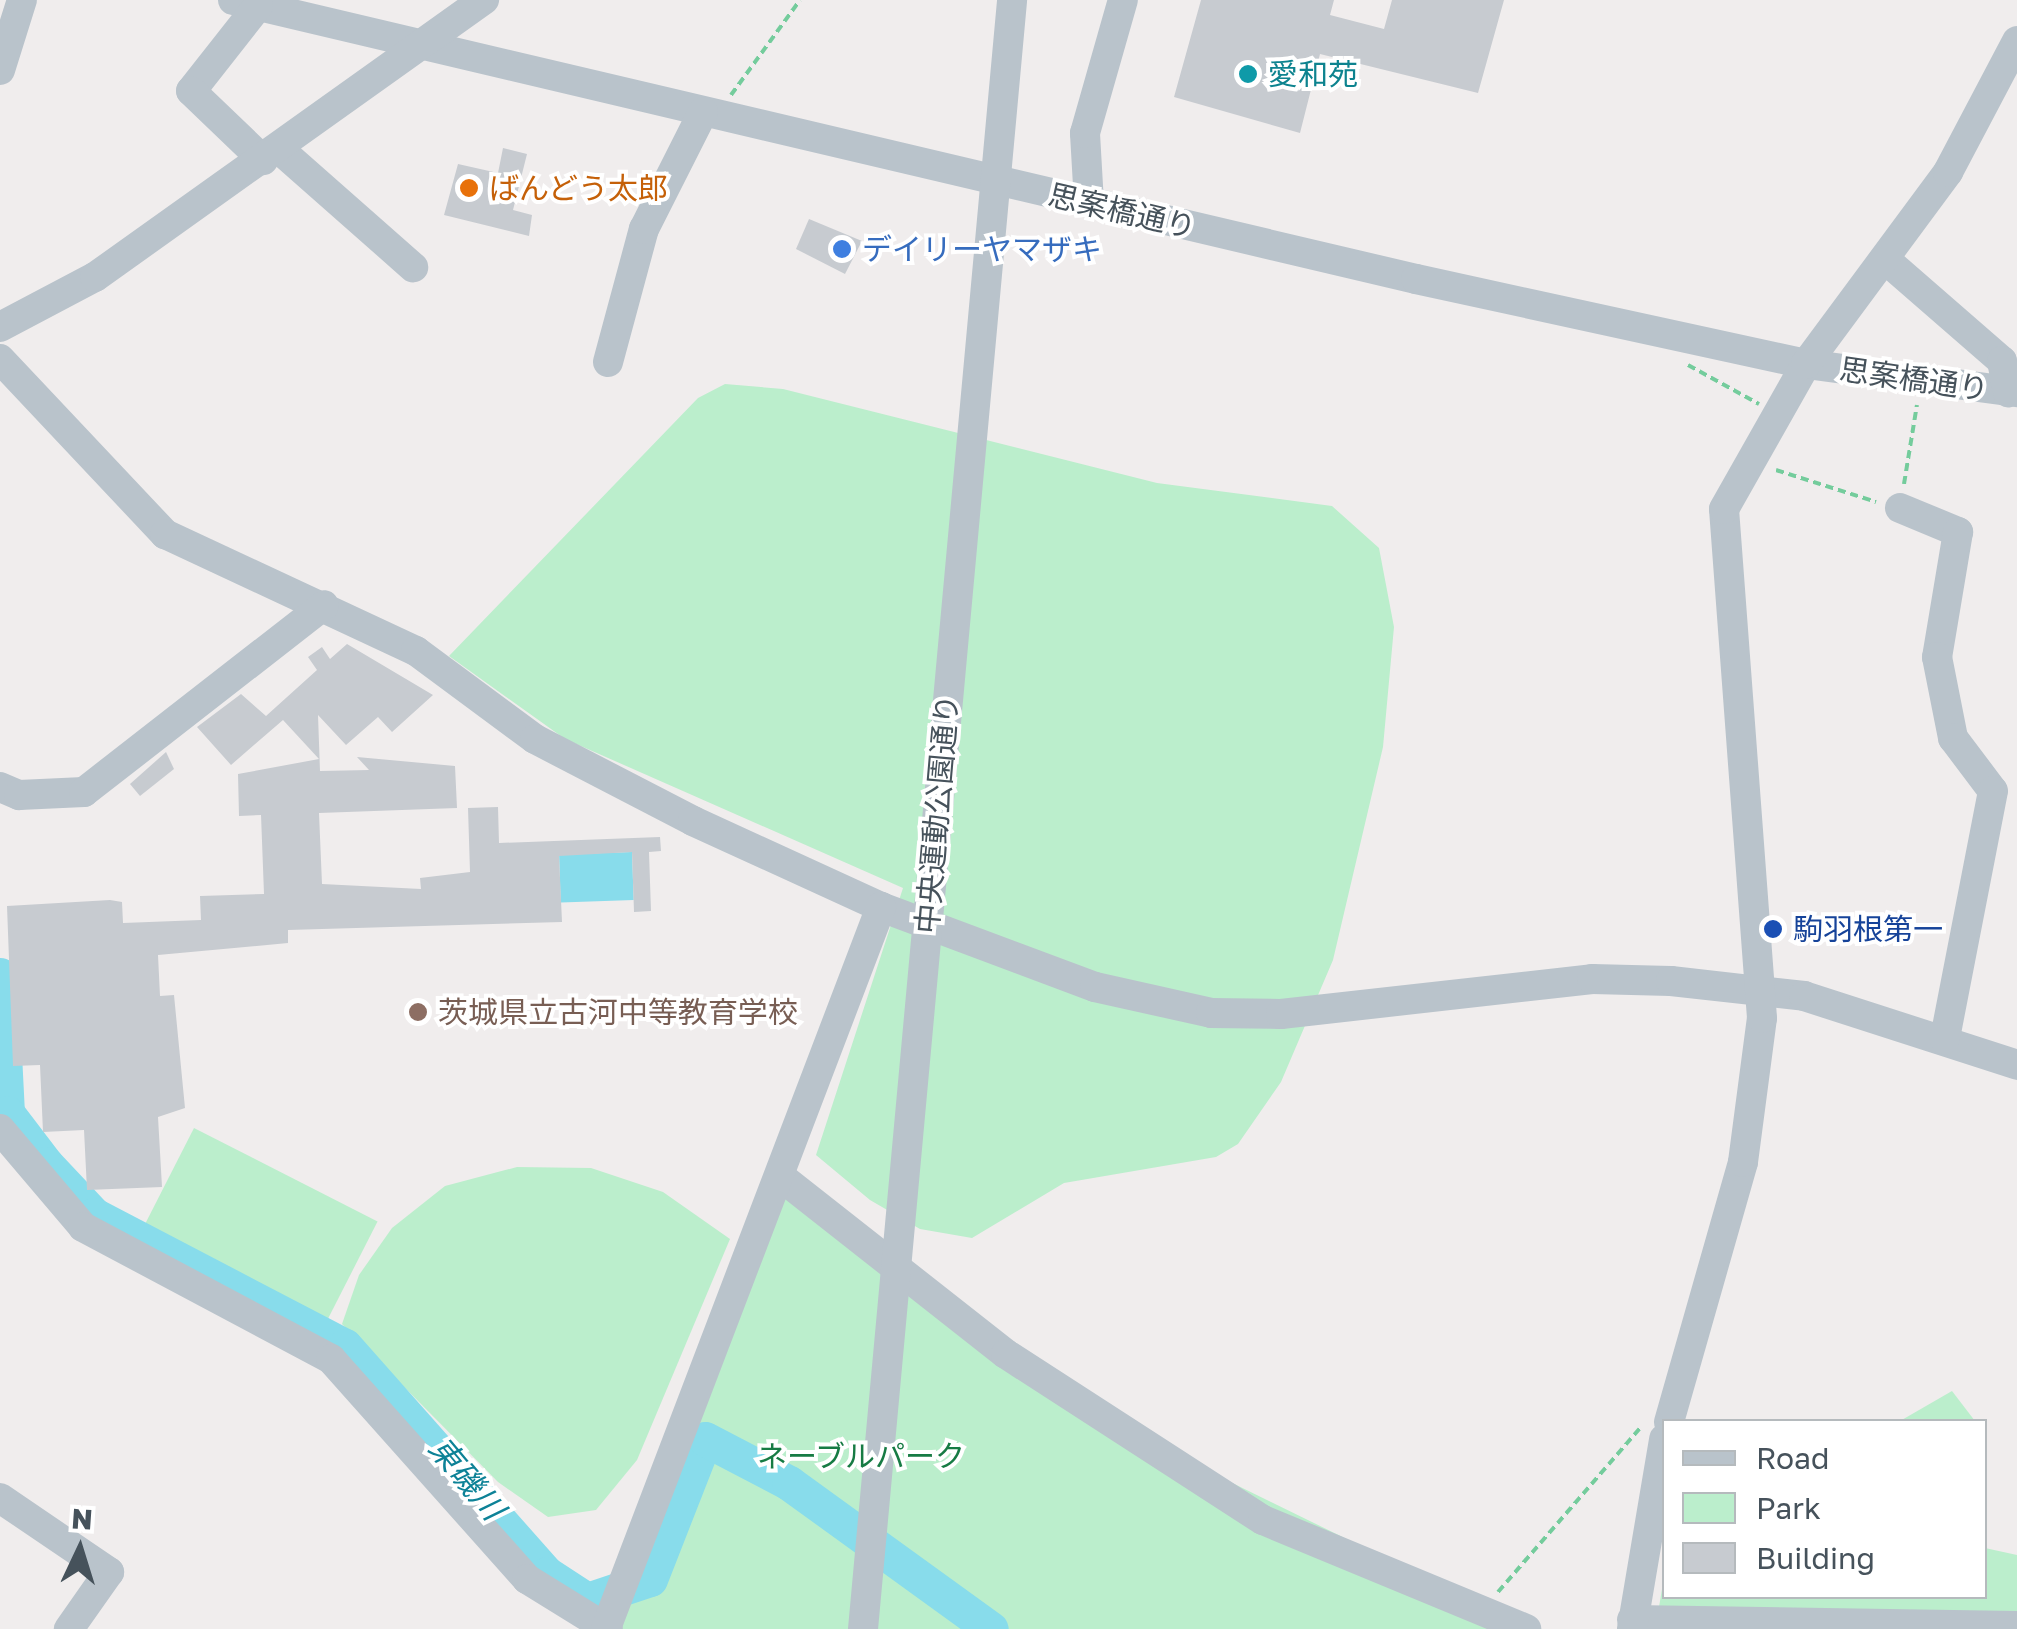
<!DOCTYPE html>
<html>
<head>
<meta charset="utf-8">
<style>
	body { margin:0 }
	#map { position:relative; width:2017px; height:1629px; overflow:hidden; background:#f0eded; font-family:"Golos Text","Noto Sans JP",sans-serif }
	div>[style] { position:absolute }
	.green>* { inset:0; background:#bec; transform-origin:0 0 }
	.water>* { inset:0; background:#88dceb; transform-origin:0 0 }
	.river>* { height:35px; margin:-17.5px; padding:0 17.5px; transform-origin:17.5px; border-radius:17.5px; background:#88dceb }
	.building>* { inset:0; background:#c7cbd0 }
	.path>* { height:4px; margin-top:-2px; transform-origin:0; background:repeating-linear-gradient(90deg,#74cc9c 0 8px,transparent 0 13px) }
	.minor>* { height:30px; margin:-15px; padding:0 15px; transform-origin:15px; border-radius:15px; background:#b9c3cb }
	.dots>* { width:28px; height:28px; translate:-50% -50%; box-sizing:border-box; border:5px solid #fff; border-radius:50% }
	span { translate:-50% -50%; white-space:nowrap; text-align:center; line-height:1.15; -webkit-text-stroke:8px #fff; paint-order:stroke }
	.culture-label { font-size:30px; color:#0d838f }
	.left { translate:0 -50%; text-align:left }
	.food-label { font-size:30px; color:#c56008 }
	.street-label { font-size:30px; color:#46525b }
	.shop-label { font-size:30px; color:#366cbe }
	.transit-label { font-size:30px; color:#164399 }
	.education-label { font-size:30px; color:#785e54 }
	.park-label { font-size:30px; color:#177b44 }
	.water-label { font-size:32px; color:#0d8297; font-style:italic }
	.legend { position:absolute; left:1662px; top:1419px; width:325px; height:180px; box-sizing:border-box; background:#fff; border:2px solid #b5babd; margin:0; padding:12px 18px; list-style:none; font-size:30px; color:#46525b }
	.legend li { display:flex; align-items:center; gap:20px; height:50px }
	.legend b { width:50px; border:2px solid #b5babd }
	.north { position:absolute; left:30px; top:1499px; width:100px; height:100px; -webkit-text-stroke:8px #fff; paint-order:stroke; rotate:4deg; font-size:28px; font-weight:700; line-height:40px; text-align:center; color:#46525b }
	.north::after { content:''; display:block; margin:auto; width:35px; height:45px; background:#46525b; clip-path:polygon(50% 0,100% 100%,50% 72%,0 100%) }
</style>
</head>
<body>
<div id="map">
	<div class="green">
		<div style="clip-path:polygon(725px 384px,783px 389px,1157px 483px,1332px 506px,1379px 548px,1394px 627px,1383px 747px,1333px 960px,1281px 1082px,1238px 1144px,1216px 1157px,1064px 1183px,972px 1238px,920px 1229px,870px 1200px,816px 1155px,903px 888px,565px 739px,449px 656px,698px 398px)"></div>
		<div style="left:194px;top:1128px;width:206px;height:117px;rotate:27deg"></div>
		<div style="clip-path:polygon(517px 1167px,591px 1168px,663px 1192px,730px 1239px,637px 1460px,596px 1510px,548px 1517px,498px 1482px,342px 1324px,359px 1275px,392px 1228px,445px 1186px)"></div>
		<div style="clip-path:polygon(781px 1177px,1096px 1416px,1530px 1629px,608px 1629px)"></div>
		<div style="clip-path:polygon(1952px 1391px,1975px 1421px,1900px 1421px)"></div>
		<div style="clip-path:polygon(1985px 1548px,2017px 1555px,2017px 1629px,1657px 1619px,1664px 1577px,1664px 1596px,1984px 1596px)"></div>
	</div>
	<div class="water">
		<div style="left:632px;top:852px;width:48px;height:73px;rotate:88deg"></div>
	</div>
	<div class="river">
		<div style="left:0;top:975px;width:138px;rotate:87.1deg"></div>
		<div style="left:7px;top:1113px;width:64px;rotate:52.6deg"></div>
		<div style="left:46px;top:1164px;width:70px;rotate:46.7deg"></div>
		<div style="left:94px;top:1215px;width:283px;rotate:27.6deg"></div>
		<div style="left:345px;top:1346px;width:305px;rotate:48.5deg"></div>
		<div style="left:547px;top:1574px;width:48px;rotate:33deg"></div>
		<div style="left:587px;top:1600px;width:66px;rotate:-18.4deg"></div>
		<div style="left:650px;top:1579px;width:150px;rotate:-68.6deg"></div>
		<div style="left:705px;top:1439px;width:95px;rotate:27.6deg"></div>
		<div style="left:789px;top:1483px;width:249px;rotate:35.9deg"></div>
	</div>
	<div class="building">
		<div style="clip-path:polygon(1201px 0,1334px 0,1330px 15px,1384px 29px,1392px 0,1504px 0,1478px 93px,1320px 54px,1300px 133px,1174px 97px)"></div>
		<div style="clip-path:polygon(503px 148px,527px 154px,513px 210px,532px 215px,529px 236px,444px 215px,458px 164px,498px 173px)"></div>
		<div style="clip-path:polygon(809px 219px,862px 241px,845px 274px,796px 249px)"></div>
		<div style="clip-path:polygon(347px 644px,433px 695px,392px 732px,378px 717px,346px 745px,318px 715px,320px 771px,369px 770px,357px 757px,455px 766px,457px 808px,319px 813px,322px 884px,421px 889px,420px 878px,470px 872px,468px 808px,498px 807px,499px 843px,660px 837px,661px 851px,649px 852px,651px 911px,634px 912px,632px 852px,559px 856px,562px 922px,288px 930px,288px 943px,158px 955px,160px 996px,174px 995px,185px 1108px,158px 1117px,162px 1187px,87px 1190px,84px 1130px,43px 1132px,40px 1065px,13px 1066px,7px 906px,110px 900px,122px 902px,123px 923px,201px 920px,200px 896px,264px 894px,261px 815px,239px 816px,238px 774px,319px 759px,283px 720px,231px 765px,197px 727px,241px 694px,266px 716px,317px 670px,308px 657px,322px 647px,330px 659px)"></div>
		<div style="clip-path:polygon(166px 752px,174px 769px,140px 796px,130px 784px)"></div>
	</div>
	<div class="path">
		<div style="left:731px;top:95px;width:117px;rotate:-54deg"></div>
		<div style="left:1688px;top:365px;width:81px;rotate:28.8deg"></div>
		<div style="left:1776px;top:470px;width:105px;rotate:17.7deg"></div>
		<div style="left:1904px;top:484px;width:80px;rotate:-80.7deg"></div>
		<div style="left:1498px;top:1592px;width:220px;rotate:-49.1deg"></div>
	</div>
	<div class="minor">
		<div style="left:233px;top:0;width:1215px;rotate:13.27deg"></div>
		<div style="left:1416px;top:279px;width:399px;rotate:12.3deg"></div>
		<div style="left:1806px;top:364px;width:213px;rotate:7.6deg"></div>
		<div style="left:258px;top:6px;width:108px;rotate:128.2deg"></div>
		<div style="left:191px;top:91px;width:100px;rotate:43.8deg"></div>
		<div style="left:0;top:70px;width:73px;rotate:-72.6deg"></div>
		<div style="left:279px;top:149px;width:179px;rotate:41.4deg"></div>
		<div style="left:1089px;top:203px;width:70px;rotate:-93.3deg"></div>
		<div style="left:1085px;top:133px;width:138px;rotate:-74.1deg"></div>
		<div style="left:1887px;top:261px;width:152px;rotate:41deg"></div>
		<div style="left:2002px;top:361px;width:32px;rotate:79deg"></div>
		<div style="left:0;top:327px;width:107px;rotate:-27.8deg"></div>
		<div style="left:95px;top:277px;width:478px;rotate:-35.5deg"></div>
		<div style="left:0;top:359px;width:241px;rotate:46.7deg"></div>
		<div style="left:165px;top:534px;width:277px;rotate:25deg"></div>
		<div style="left:416px;top:651px;width:148px;rotate:36.5deg"></div>
		<div style="left:535px;top:739px;width:178px;rotate:27.4deg"></div>
		<div style="left:693px;top:821px;width:207px;rotate:24.6deg"></div>
		<div style="left:881px;top:907px;width:228px;rotate:20.5deg"></div>
		<div style="left:1095px;top:987px;width:119px;rotate:12.6deg"></div>
		<div style="left:1211px;top:1013px;width:70px;rotate:0.8deg"></div>
		<div style="left:1281px;top:1014px;width:313px;rotate:-6.4deg"></div>
		<div style="left:1592px;top:979px;width:79px;rotate:1.5deg"></div>
		<div style="left:1671px;top:981px;width:134px;rotate:6.4deg"></div>
		<div style="left:1804px;top:996px;width:224px;rotate:17.9deg"></div>
		<div style="left:608px;top:362px;width:138px;rotate:-74.9deg"></div>
		<div style="left:644px;top:229px;width:131px;rotate:-63.2deg"></div>
		<div style="left:1900px;top:508px;width:63px;rotate:22.5deg"></div>
		<div style="left:1958px;top:532px;width:127px;rotate:99.5deg"></div>
		<div style="left:1937px;top:657px;width:83px;rotate:78.8deg"></div>
		<div style="left:1953px;top:738px;width:66px;rotate:53deg"></div>
		<div style="left:1993px;top:791px;width:253px;rotate:101deg"></div>
		<div style="left:0;top:787px;width:21px;rotate:23deg"></div>
		<div style="left:19px;top:795px;width:65px;rotate:-2.6deg"></div>
		<div style="left:84px;top:792px;width:304px;rotate:-37.9deg"></div>
		<div style="left:0;top:1129px;width:128px;rotate:49.7deg"></div>
		<div style="left:83px;top:1227px;width:281px;rotate:28deg"></div>
		<div style="left:331px;top:1359px;width:295px;rotate:48.3deg"></div>
		<div style="left:527px;top:1579px;width:95px;rotate:31.7deg"></div>
		<div style="left:781px;top:1177px;width:286px;rotate:38.2deg"></div>
		<div style="left:1006px;top:1354px;width:306px;rotate:32.9deg"></div>
		<div style="left:1263px;top:1520px;width:285px;rotate:22.5deg"></div>
		<div style="left:1669px;top:1422px;width:270px;rotate:-74.1deg"></div>
		<div style="left:1743px;top:1162px;width:145px;rotate:-82.5deg"></div>
		<div style="left:1762px;top:1018px;width:510px;rotate:-94.27deg"></div>
		<div style="left:1724px;top:509px;width:167px;rotate:-60.5deg"></div>
		<div style="left:1806px;top:364px;width:239px;rotate:-53.5deg"></div>
		<div style="left:1948px;top:172px;width:148px;rotate:-62.2deg"></div>
		<div style="left:0;top:1498px;width:132px;rotate:34.2deg"></div>
		<div style="left:109px;top:1572px;width:70px;rotate:125.1deg"></div>
		<div style="left:1632px;top:1620px;width:385px;rotate:0.9deg"></div>
		<div style="left:606px;top:1628px;width:772px;rotate:-69.12deg"></div>
		<div style="left:863px;top:1629px;width:1636px;rotate:-84.77deg"></div>
		<div style="left:1632px;top:1629px;width:193px;rotate:-80.4deg"></div>
	</div>
	<div class="dots">
		<div style="left:1248px;top:74px;background:#0f9aa8"></div>
		<div style="left:469px;top:188px;background:#e8710a"></div>
		<div style="left:842px;top:249px;background:#3f7fe0"></div>
		<div style="left:1773px;top:929px;background:#1a4fb4"></div>
		<div style="left:418px;top:1012px;background:#8d6e63"></div>
	</div>
	<div class="culture-label">
		<span class="left" style="left:1268px;top:74px">愛和苑</span>
	</div>
	<div class="food-label">
		<span class="left" style="left:489px;top:188px">ばんどう太郎</span>
	</div>
	<div class="street-label">
		<span style="left:1122px;top:211px;rotate:13deg">思案橋通り</span>
		<span style="left:1914px;top:379px;rotate:8deg">思案橋通り</span>
		<span style="left:937px;top:814px;rotate:-85deg">中央運動公園通り</span>
	</div>
	<div class="shop-label">
		<span class="left" style="left:862px;top:249px">デイリーヤマザキ</span>
	</div>
	<div class="transit-label">
		<span class="left" style="left:1793px;top:929px">駒羽根第一</span>
	</div>
	<div class="education-label">
		<span class="left" style="left:438px;top:1012px">茨城県立古河中等教育学校</span>
	</div>
	<div class="park-label">
		<span style="left:861px;top:1456px">ネーブルパーク</span>
	</div>
	<div class="water-label">
		<span style="left:467px;top:1478px;rotate:50deg">東磯川</span>
	</div>
	<ul class="legend">
	<li><b style="height:12px;background:#b9c3cb"></b>Road</li>
	<li><b style="height:28px;background:#bec"></b>Park</li>
	<li><b style="height:28px;background:#c7cbd0"></b>Building</li>
	</ul>
	<div class="north">N</div>
</div>
</body>
</html>
